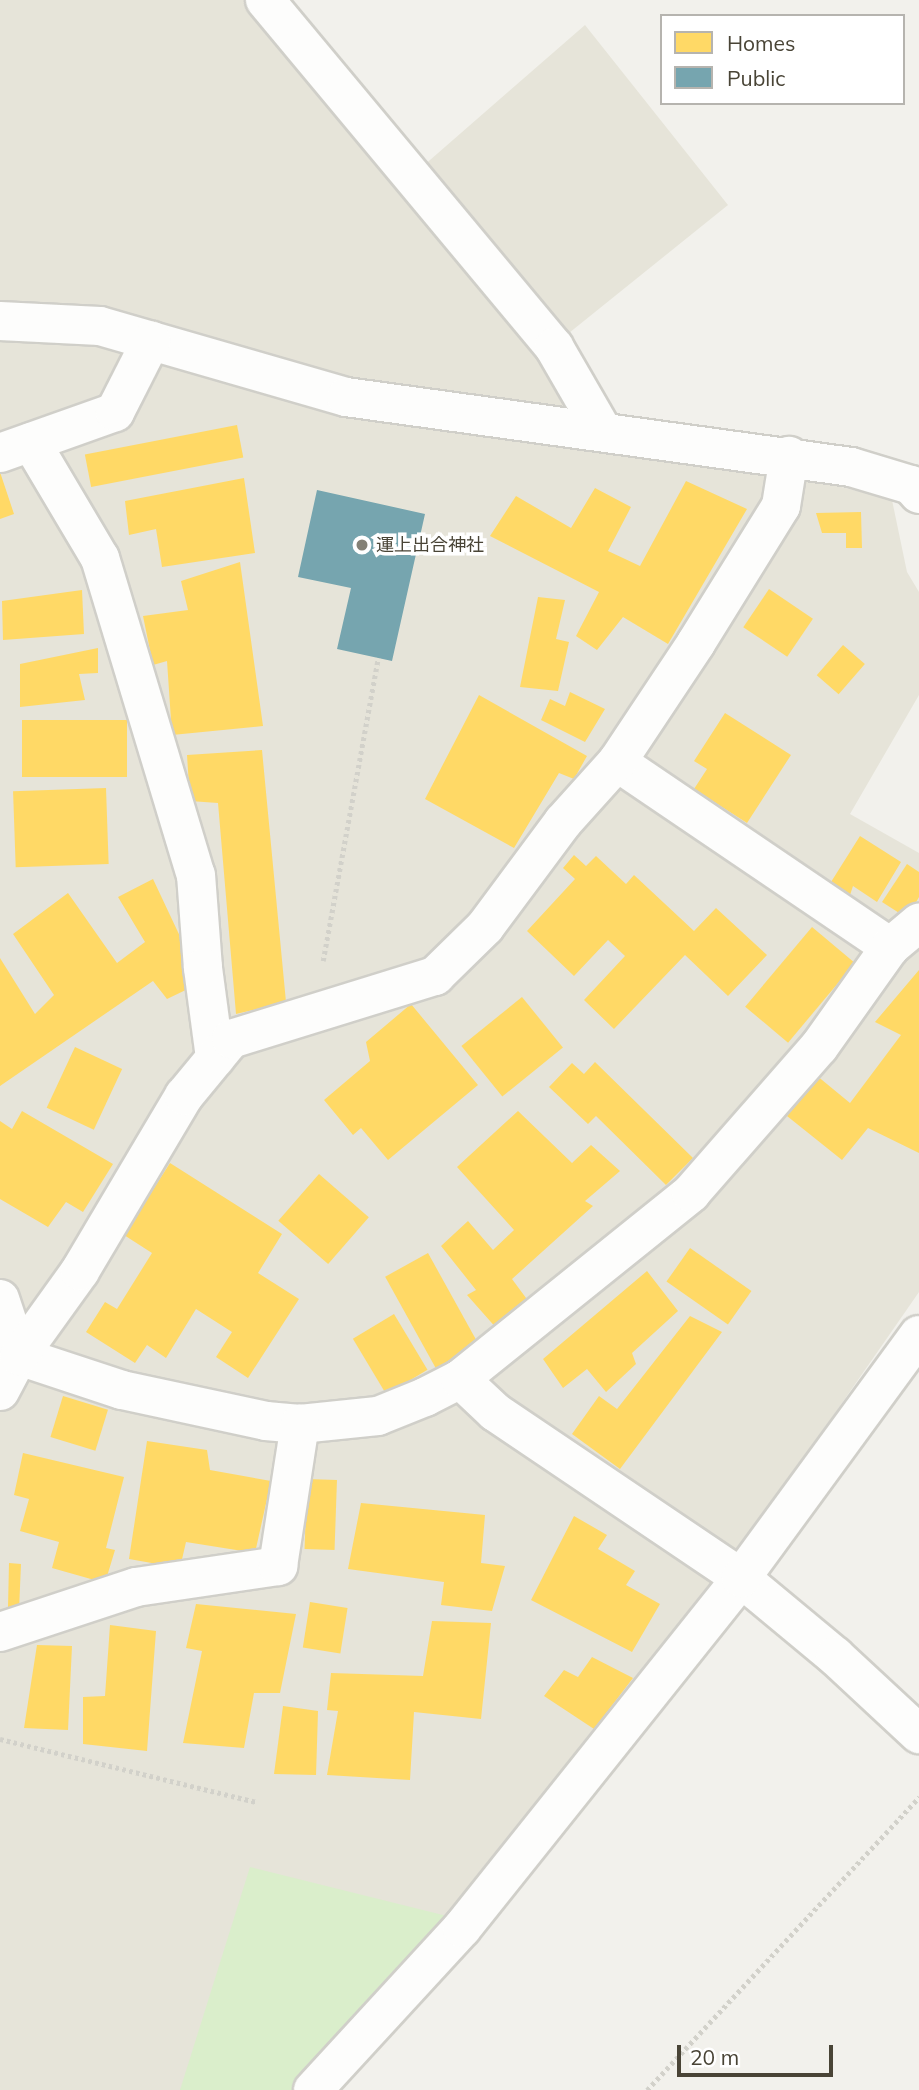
<!DOCTYPE html>
<html>
<head>
<meta charset="utf-8">
<style>
	body { margin:0 }
	#map { position:relative; width:919px; height:2090px; overflow:hidden; background:#f2f1ec; font-family:Mulish,"Noto Sans JP",sans-serif }
	div>[style] { position:absolute }
	.residential>* { inset:0; background:#e6e4d9 }
	.green>* { inset:0; background:#daeecb }
	.homes>* { inset:0; background:#ffd966; transform-origin:0 0 }
	.public>* { inset:0; background:#76a5af }
	.path>* { height:4.5px; margin-top:-2.25px; transform-origin:0; background:repeating-linear-gradient(90deg,#d2d1ca 0 3.5px,transparent 0 7px) }
	.roads { filter:drop-shadow(2px 0 #d0cfc9) drop-shadow(-2px 0 #d0cfc9) drop-shadow(0 2px #d0cfc9) drop-shadow(0 -2px #d0cfc9) }
	.minor>* { height:38px; margin:-19px; padding:0 19px; transform-origin:19px; border-radius:19px; background:#fdfdfc }
	.dots>* { width:19px; height:19px; translate:-50% -50%; box-sizing:border-box; border:4px solid #fff; border-radius:50% }
	span { translate:-50% -50%; white-space:nowrap; text-align:center; line-height:1.15; -webkit-text-stroke:7px #fff; paint-order:stroke }
	.poi-label { font-size:18px; color:#494436 }
	.left { translate:0 -50%; text-align:left }
	.legend { position:absolute; left:660px; top:14px; width:245px; height:91px; box-sizing:border-box; background:#fff; border:2px solid #b6b4af; margin:0; padding:9px 12px; list-style:none; font-size:21px; color:#494436 }
	.legend li { display:flex; align-items:center; gap:14px; height:35px }
	.legend b { width:35px; border:2px solid #b6b4af }
	.scale { position:absolute; left:677px; top:2045px; width:156px; height:32px; box-sizing:border-box; border:4px solid #494436; border-top:0; padding-left:9px; font-size:21px; line-height:24px; white-space:nowrap; color:#494436; -webkit-text-stroke:5px #fff; paint-order:stroke }
</style>
</head>
<body>
<div id="map">
	<div class="residential">
		<div style="clip-path:polygon(0 0,269px 0,422px 167px,585px 25px,728px 205px,564px 337px,620px 430px,892px 500px,907px 572px,919px 592px,919px 695px,850px 814px,919px 853px,919px 1292px,717px 1583px,311px 2090px,0 2090px)"></div>
	</div>
	<div class="green">
		<div style="clip-path:polygon(250px 1867px,459px 1919px,313px 2090px,180px 2090px)"></div>
	</div>
	<div class="homes">
		<div style="left:237px;top:425px;width:33px;height:155px;rotate:79deg"></div>
		<div style="clip-path:polygon(0 472px,14px 514px,0 519px)"></div>
		<div style="clip-path:polygon(244px 478px,255px 553px,162px 567px,156px 529px,129px 535px,125px 501px)"></div>
		<div style="clip-path:polygon(686px 481px,747px 509px,668px 644px,623px 617px,597px 650px,576px 636px,599px 592px,490px 536px,516px 496px,571px 528px,595px 488px,631px 507px,608px 551px,640px 566px)"></div>
		<div style="clip-path:polygon(861px 512px,862px 548px,846px 548px,846px 533px,822px 533px,816px 513px)"></div>
		<div style="clip-path:polygon(240px 562px,263px 726px,172px 735px,167px 661px,153px 665px,143px 616px,188px 610px,181px 581px)"></div>
		<div style="left:769px;top:589px;width:53px;height:46px;rotate:34deg"></div>
		<div style="clip-path:polygon(82px 590px,84px 634px,3px 640px,2px 601px)"></div>
		<div style="clip-path:polygon(538px 597px,565px 600px,556px 639px,569px 642px,558px 691px,520px 687px)"></div>
		<div style="left:843px;top:645px;width:29px;height:40px;rotate:41deg"></div>
		<div style="clip-path:polygon(98px 648px,98px 673px,79px 674px,85px 700px,20px 707px,20px 664px)"></div>
		<div style="clip-path:polygon(570px 692px,605px 709px,585px 742px,541px 720px,550px 699px,565px 706px)"></div>
		<div style="clip-path:polygon(479px 695px,587px 756px,574px 779px,559px 773px,514px 848px,425px 799px)"></div>
		<div style="clip-path:polygon(725px 713px,791px 755px,747px 823px,694px 789px,707px 769px,694px 761px)"></div>
		<div style="left:127px;top:720px;width:57px;height:105px;rotate:90deg"></div>
		<div style="clip-path:polygon(262px 750px,286px 1002px,236px 1014px,218px 803px,190px 801px,187px 755px)"></div>
		<div style="left:106px;top:788px;width:76px;height:93px;rotate:88deg"></div>
		<div style="clip-path:polygon(860px 836px,901px 862px,877px 902px,853px 886px,850px 895px,831px 882px)"></div>
		<div style="clip-path:polygon(574px 855px,586px 866px,596px 856px,626px 884px,634px 875px,694px 931px,716px 908px,767px 955px,728px 996px,685px 955px,614px 1029px,584px 1000px,625px 956px,608px 940px,574px 976px,527px 931px,575px 879px,563px 868px)"></div>
		<div style="clip-path:polygon(907px 864px,919px 872px,919px 897px,907px 918px,882px 902px)"></div>
		<div style="clip-path:polygon(153px 879px,185px 947px,194px 986px,167px 999px,153px 981px,0 1086px,0 958px,35px 1014px,54px 995px,13px 934px,68px 893px,117px 963px,145px 942px,118px 897px)"></div>
		<div style="left:812px;top:927px;width:56px;height:104px;rotate:40deg"></div>
		<div style="clip-path:polygon(919px 970px,919px 1153px,868px 1128px,842px 1160px,787px 1116px,816px 1075px,850px 1103px,901px 1035px,875px 1022px)"></div>
		<div style="left:522px;top:997px;width:65px;height:78px;rotate:51deg"></div>
		<div style="clip-path:polygon(411px 1004px,478px 1085px,388px 1160px,361px 1128px,353px 1135px,324px 1100px,370px 1061px,366px 1042px)"></div>
		<div style="left:75px;top:1047px;width:52px;height:67px;rotate:25deg"></div>
		<div style="clip-path:polygon(595px 1062px,693px 1158px,666px 1185px,596px 1116px,588px 1124px,549px 1087px,572px 1063px,584px 1074px)"></div>
		<div style="clip-path:polygon(22px 1111px,113px 1164px,83px 1212px,66px 1202px,48px 1227px,0 1199px,0 1121px,12px 1129px)"></div>
		<div style="clip-path:polygon(518px 1111px,572px 1163px,591px 1145px,620px 1171px,585px 1201px,593px 1206px,512px 1279px,529px 1302px,498px 1330px,467px 1295px,476px 1290px,441px 1246px,468px 1221px,493px 1250px,514px 1230px,457px 1167px)"></div>
		<div style="clip-path:polygon(170px 1163px,282px 1234px,258px 1273px,299px 1299px,248px 1378px,216px 1357px,232px 1332px,196px 1309px,166px 1358px,147px 1345px,135px 1363px,86px 1332px,105px 1302px,117px 1309px,152px 1253px,124px 1235px)"></div>
		<div style="left:319px;top:1174px;width:66px;height:62px;rotate:41deg"></div>
		<div style="left:690px;top:1248px;width:75px;height:41px;rotate:35deg"></div>
		<div style="left:428px;top:1253px;width:110px;height:49px;rotate:61deg"></div>
		<div style="clip-path:polygon(647px 1271px,678px 1311px,632px 1353px,636px 1364px,606px 1392px,587px 1369px,563px 1388px,543px 1359px)"></div>
		<div style="left:394px;top:1314px;width:65px;height:48px;rotate:59deg"></div>
		<div style="clip-path:polygon(690px 1316px,722px 1332px,620px 1469px,572px 1434px,599px 1396px,617px 1409px)"></div>
		<div style="left:63px;top:1396px;width:47px;height:43px;rotate:17deg"></div>
		<div style="clip-path:polygon(147px 1441px,207px 1450px,210px 1470px,271px 1481px,255px 1553px,186px 1542px,180px 1568px,129px 1559px)"></div>
		<div style="clip-path:polygon(23px 1453px,124px 1477px,106px 1548px,115px 1550px,105px 1583px,52px 1568px,59px 1542px,20px 1531px,29px 1499px,14px 1495px)"></div>
		<div style="left:307px;top:1479px;width:30px;height:70px;rotate:2deg"></div>
		<div style="clip-path:polygon(361px 1503px,485px 1515px,481px 1563px,505px 1566px,492px 1611px,441px 1605px,444px 1582px,348px 1569px)"></div>
		<div style="clip-path:polygon(574px 1516px,607px 1535px,598px 1549px,635px 1571px,626px 1585px,660px 1604px,632px 1652px,531px 1600px)"></div>
		<div style="clip-path:polygon(9px 1563px,21px 1564px,19px 1610px,8px 1607px)"></div>
		<div style="left:310px;top:1602px;width:38px;height:46px;rotate:9deg"></div>
		<div style="clip-path:polygon(196px 1604px,296px 1614px,280px 1693px,254px 1693px,244px 1748px,183px 1743px,202px 1651px,186px 1648px)"></div>
		<div style="clip-path:polygon(432px 1621px,491px 1623px,481px 1719px,414px 1712px,410px 1780px,327px 1775px,338px 1711px,327px 1710px,331px 1673px,423px 1676px)"></div>
		<div style="clip-path:polygon(110px 1625px,156px 1631px,147px 1751px,83px 1744px,83px 1697px,105px 1696px)"></div>
		<div style="clip-path:polygon(37px 1645px,72px 1646px,68px 1730px,24px 1728px)"></div>
		<div style="clip-path:polygon(592px 1657px,633px 1678px,594px 1729px,544px 1696px,564px 1670px,578px 1677px)"></div>
		<div style="clip-path:polygon(283px 1706px,318px 1711px,316px 1775px,274px 1774px)"></div>
	</div>
	<div class="public">
		<div style="clip-path:polygon(317px 490px,425px 514px,392px 661px,337px 649px,351px 588px,298px 577px)"></div>
	</div>
	<div class="path">
		<div style="left:323px;top:961px;width:308px;rotate:-79.7deg"></div>
		<div style="left:0;top:1739px;width:264px;rotate:13.8deg"></div>
		<div style="left:647px;top:2090px;width:400px;rotate:-47.1deg"></div>
	</div>
	<div class="roads">
		<div class="minor">
			<div style="left:265px;top:0;width:452px;rotate:50.2deg"></div>
			<div style="left:554px;top:347px;width:96px;rotate:60deg"></div>
			<div style="left:0;top:321px;width:100px;rotate:2.9deg"></div>
			<div style="left:100px;top:326px;width:256px;rotate:16.1deg"></div>
			<div style="left:346px;top:397px;width:510px;rotate:7.89deg"></div>
			<div style="left:851px;top:467px;width:63px;rotate:16.7deg"></div>
			<div style="left:911px;top:485px;width:12px;rotate:48deg"></div>
			<div style="left:31px;top:442px;width:135px;rotate:59.3deg"></div>
			<div style="left:100px;top:558px;width:331px;rotate:73.2deg"></div>
			<div style="left:196px;top:875px;width:93px;rotate:85.7deg"></div>
			<div style="left:203px;top:968px;width:91px;rotate:82.4deg"></div>
			<div style="left:0;top:453px;width:122px;rotate:-19.6deg"></div>
			<div style="left:115px;top:412px;width:80px;rotate:-63.1deg"></div>
			<div style="left:617px;top:762px;width:330px;rotate:34.1deg"></div>
			<div style="left:0;top:1299px;width:60px;rotate:71.6deg"></div>
			<div style="left:0;top:1359px;width:19px;rotate:-9deg"></div>
			<div style="left:19px;top:1356px;width:108px;rotate:18.3deg"></div>
			<div style="left:122px;top:1390px;width:147px;rotate:12.1deg"></div>
			<div style="left:266px;top:1421px;width:34px;rotate:5deg"></div>
			<div style="left:300px;top:1424px;width:78px;rotate:-5.9deg"></div>
			<div style="left:378px;top:1416px;width:51px;rotate:-22deg"></div>
			<div style="left:425px;top:1397px;width:39px;rotate:-27deg"></div>
			<div style="left:460px;top:1379px;width:297px;rotate:-38.8deg"></div>
			<div style="left:691px;top:1193px;width:194px;rotate:-48.8deg"></div>
			<div style="left:819px;top:1047px;width:123px;rotate:-54.6deg"></div>
			<div style="left:890px;top:947px;width:38px;rotate:-40deg"></div>
			<div style="left:460px;top:1379px;width:48px;rotate:43.3deg"></div>
			<div style="left:495px;top:1412px;width:297px;rotate:34deg"></div>
			<div style="left:741px;top:1578px;width:122px;rotate:39.7deg"></div>
			<div style="left:835px;top:1656px;width:115px;rotate:42.9deg"></div>
			<div style="left:0;top:1391px;width:40px;rotate:-62deg"></div>
			<div style="left:19px;top:1356px;width:105px;rotate:-54.3deg"></div>
			<div style="left:80px;top:1271px;width:204px;rotate:-59.3deg"></div>
			<div style="left:184px;top:1096px;width:74px;rotate:-50.5deg"></div>
			<div style="left:231px;top:1039px;width:214px;rotate:-17.2deg"></div>
			<div style="left:435px;top:976px;width:70px;rotate:-44.4deg"></div>
			<div style="left:485px;top:927px;width:131px;rotate:-53.4deg"></div>
			<div style="left:563px;top:822px;width:81px;rotate:-48deg"></div>
			<div style="left:617px;top:762px;width:143px;rotate:-56.4deg"></div>
			<div style="left:696px;top:643px;width:161px;rotate:-58.2deg"></div>
			<div style="left:781px;top:506px;width:51px;rotate:-80.9deg"></div>
			<div style="left:0;top:1632px;width:143px;rotate:-18.3deg"></div>
			<div style="left:136px;top:1587px;width:144px;rotate:-8.4deg"></div>
			<div style="left:278px;top:1566px;width:144px;rotate:-81.2deg"></div>
			<div style="left:313px;top:2090px;width:220px;rotate:-47.4deg"></div>
			<div style="left:462px;top:1928px;width:448px;rotate:-51.4deg"></div>
			<div style="left:741px;top:1578px;width:301px;rotate:-53.8deg"></div>
		</div>
	</div>
	<div class="dots">
		<div style="left:362px;top:545px;background:#848176"></div>
	</div>
	<div class="poi-label">
		<span class="left" style="left:376px;top:545px">運上出合神社</span>
	</div>
	<ul class="legend">
	<li><b style="height:19px;background:#ffd966"></b>Homes</li>
	<li><b style="height:19px;background:#76a5af"></b>Public</li>
	</ul>
	<div class="scale">20 m</div>
</div>
</body>
</html>
